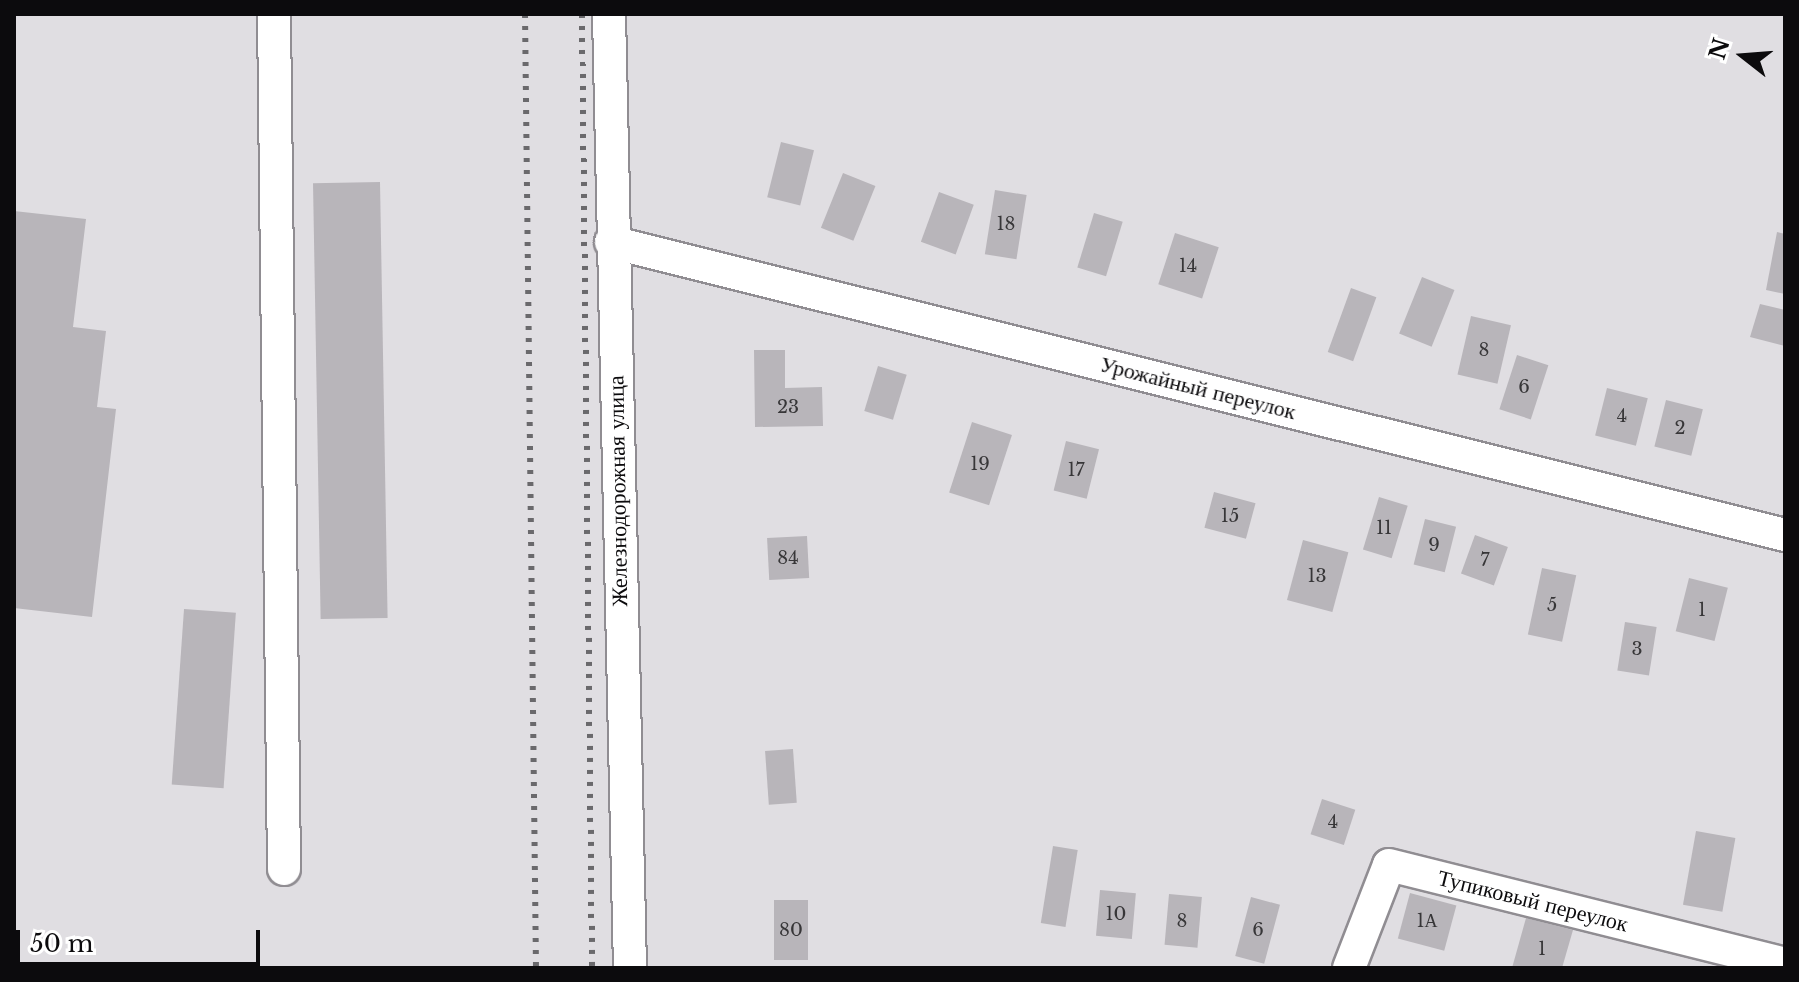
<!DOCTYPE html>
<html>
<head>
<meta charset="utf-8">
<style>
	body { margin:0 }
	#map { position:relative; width:1799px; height:982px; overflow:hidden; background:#e0dee2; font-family:"Libre Baskerville",serif }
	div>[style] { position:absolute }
	.building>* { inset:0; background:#b8b5ba; transform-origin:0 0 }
	.roads { filter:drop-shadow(2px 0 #908d92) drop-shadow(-2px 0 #908d92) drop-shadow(0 2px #908d92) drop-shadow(0 -2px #908d92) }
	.minor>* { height:32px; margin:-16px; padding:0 16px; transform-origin:16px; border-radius:16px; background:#fff }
	.rail>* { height:6px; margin-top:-3px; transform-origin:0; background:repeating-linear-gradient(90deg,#6a696c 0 4px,transparent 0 12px) }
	span { translate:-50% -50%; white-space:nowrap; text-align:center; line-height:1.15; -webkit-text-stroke:6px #fff; paint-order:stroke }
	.number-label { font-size:18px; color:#373638 }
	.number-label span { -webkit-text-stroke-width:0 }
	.street-label { font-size:22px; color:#0c0b0d }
	.frame { position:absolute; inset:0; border:16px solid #0c0b0d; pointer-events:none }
	.north { position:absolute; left:1703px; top:16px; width:80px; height:80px; -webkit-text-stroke:6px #fff; paint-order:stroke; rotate:287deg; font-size:22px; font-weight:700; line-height:32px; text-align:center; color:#0c0b0d }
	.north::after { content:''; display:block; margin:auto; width:28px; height:36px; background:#0c0b0d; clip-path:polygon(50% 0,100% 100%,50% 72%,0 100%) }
	.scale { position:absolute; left:16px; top:930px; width:244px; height:36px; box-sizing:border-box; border:4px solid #0c0b0d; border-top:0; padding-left:10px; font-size:24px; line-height:28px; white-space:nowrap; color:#0c0b0d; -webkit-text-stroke:6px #fff; paint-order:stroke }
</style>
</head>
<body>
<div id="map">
	<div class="building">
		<div style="left:781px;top:142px;width:34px;height:57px;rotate:14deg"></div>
		<div style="left:843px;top:173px;width:35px;height:59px;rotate:22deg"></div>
		<div style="left:380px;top:182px;width:436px;height:67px;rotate:89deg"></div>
		<div style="left:995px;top:190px;width:32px;height:65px;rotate:9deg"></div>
		<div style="left:939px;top:192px;width:37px;height:53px;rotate:20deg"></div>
		<div style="clip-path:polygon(14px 211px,86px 219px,73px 327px,106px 331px,97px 407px,116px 409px,92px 617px,14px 608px)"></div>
		<div style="left:1094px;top:213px;width:30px;height:57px;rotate:17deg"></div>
		<div style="clip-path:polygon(1777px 232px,1785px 234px,1785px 294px,1766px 290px)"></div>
		<div style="left:1175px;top:233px;width:46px;height:54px;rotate:18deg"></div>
		<div style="left:1422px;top:277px;width:35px;height:61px;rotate:22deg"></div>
		<div style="left:1351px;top:288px;width:27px;height:68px;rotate:20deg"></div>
		<div style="clip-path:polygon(1760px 304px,1785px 310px,1785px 346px,1750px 337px)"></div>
		<div style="left:1471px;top:316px;width:41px;height:60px;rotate:13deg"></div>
		<div style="clip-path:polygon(754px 350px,785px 350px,785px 388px,822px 387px,823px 426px,755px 427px)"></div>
		<div style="left:1517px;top:355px;width:33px;height:57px;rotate:18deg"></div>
		<div style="left:878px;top:366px;width:30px;height:47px;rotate:17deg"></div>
		<div style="left:1607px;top:388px;width:42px;height:49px;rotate:14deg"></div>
		<div style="left:1666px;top:400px;width:38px;height:48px;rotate:14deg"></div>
		<div style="left:972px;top:422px;width:42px;height:74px;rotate:18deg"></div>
		<div style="left:1066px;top:441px;width:34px;height:51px;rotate:14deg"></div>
		<div style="left:1214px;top:492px;width:43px;height:37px;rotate:15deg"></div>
		<div style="left:1379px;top:497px;width:30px;height:55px;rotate:17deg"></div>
		<div style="left:1425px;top:519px;width:32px;height:47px;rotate:14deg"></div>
		<div style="left:1475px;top:535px;width:35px;height:41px;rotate:20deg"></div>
		<div style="left:807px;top:536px;width:42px;height:40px;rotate:87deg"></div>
		<div style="left:1303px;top:540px;width:47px;height:62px;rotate:15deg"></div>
		<div style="left:1542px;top:568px;width:35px;height:68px;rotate:12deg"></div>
		<div style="left:1689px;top:578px;width:40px;height:55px;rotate:14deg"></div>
		<div style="left:184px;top:609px;width:52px;height:176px;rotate:4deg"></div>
		<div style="left:1625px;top:622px;width:32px;height:49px;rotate:9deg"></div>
		<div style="left:793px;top:749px;width:54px;height:28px;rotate:86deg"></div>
		<div style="left:1322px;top:799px;width:35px;height:37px;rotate:18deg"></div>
		<div style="left:1696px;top:831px;width:40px;height:75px;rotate:10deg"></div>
		<div style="left:1053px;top:846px;width:25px;height:78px;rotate:9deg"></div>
		<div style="left:1100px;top:890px;width:36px;height:46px;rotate:5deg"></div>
		<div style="left:1410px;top:893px;width:48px;height:47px;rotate:15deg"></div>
		<div style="left:1169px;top:894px;width:33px;height:51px;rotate:5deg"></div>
		<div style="left:1251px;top:897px;width:30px;height:61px;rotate:15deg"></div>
		<div style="left:774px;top:900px;width:34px;height:60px"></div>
		<div style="clip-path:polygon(1526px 918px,1573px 930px,1562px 968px,1512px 968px)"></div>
	</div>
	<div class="roads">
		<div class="minor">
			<div style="left:274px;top:14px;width:855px;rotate:89.33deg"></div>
			<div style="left:609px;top:14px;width:954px;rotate:88.74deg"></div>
			<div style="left:611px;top:242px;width:1210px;rotate:14.01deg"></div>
			<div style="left:1349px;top:968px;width:110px;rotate:-68.8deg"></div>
			<div style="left:1389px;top:865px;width:408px;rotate:14deg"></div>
		</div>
	</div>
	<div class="rail">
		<div style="left:525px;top:14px;width:954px;rotate:89.34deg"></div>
		<div style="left:582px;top:14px;width:954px;rotate:89.4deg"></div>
	</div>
	<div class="number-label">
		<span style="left:1006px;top:224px">18</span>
		<span style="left:1188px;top:266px">14</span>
		<span style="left:1484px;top:350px">8</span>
		<span style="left:1524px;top:387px">6</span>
		<span style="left:788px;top:407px">23</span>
		<span style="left:1622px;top:416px">4</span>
		<span style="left:1680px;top:428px">2</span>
		<span style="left:980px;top:464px">19</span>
		<span style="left:1076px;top:470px">17</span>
		<span style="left:1230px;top:516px">15</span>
		<span style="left:1384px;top:528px">11</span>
		<span style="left:1434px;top:545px">9</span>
		<span style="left:788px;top:558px">84</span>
		<span style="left:1485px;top:560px">7</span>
		<span style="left:1317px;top:576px">13</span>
		<span style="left:1552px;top:605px">5</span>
		<span style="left:1702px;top:610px">1</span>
		<span style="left:1637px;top:649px">3</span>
		<span style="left:1333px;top:822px">4</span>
		<span style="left:1116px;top:914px">10</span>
		<span style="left:1182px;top:921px">8</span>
		<span style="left:1427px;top:921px">1А</span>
		<span style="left:791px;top:930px">80</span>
		<span style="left:1258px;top:930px">6</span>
		<span style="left:1542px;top:949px">1</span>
	</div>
	<div class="street-label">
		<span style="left:1198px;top:388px;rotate:14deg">Урожайный переулок</span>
		<span style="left:618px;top:491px;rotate:-91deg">Железнодорожная улица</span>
		<span style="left:1533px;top:901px;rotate:14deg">Тупиковый переулок</span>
	</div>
	<div class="frame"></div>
	<div class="north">N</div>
	<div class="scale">50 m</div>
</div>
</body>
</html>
